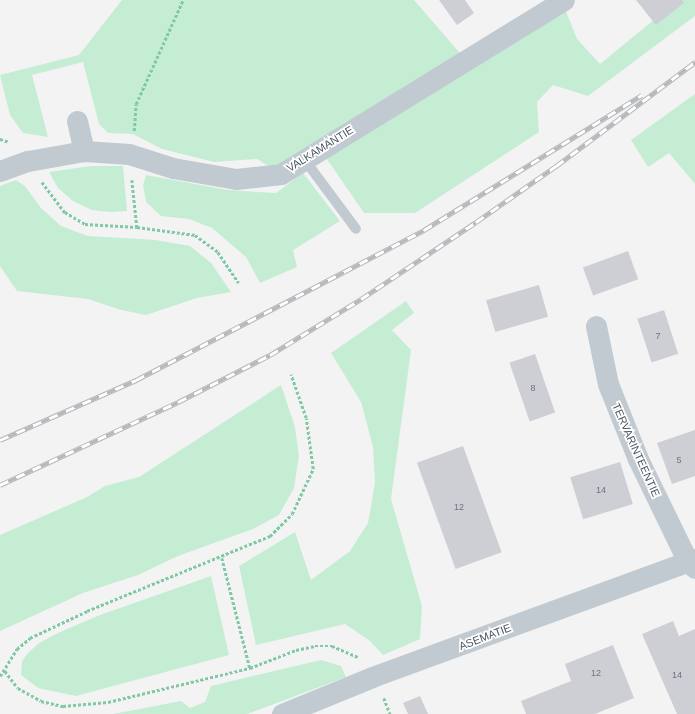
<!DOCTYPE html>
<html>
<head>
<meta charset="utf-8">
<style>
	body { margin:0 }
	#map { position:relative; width:695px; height:714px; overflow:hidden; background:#f4f3f3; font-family:Arial,sans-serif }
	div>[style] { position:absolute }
	.green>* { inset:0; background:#c5edd4 }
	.building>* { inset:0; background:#cdcfd4; transform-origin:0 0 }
	.path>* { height:2.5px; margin-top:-1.25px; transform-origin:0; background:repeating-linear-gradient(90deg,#7fc9a4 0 3px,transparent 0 5px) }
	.service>* { height:10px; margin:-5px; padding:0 5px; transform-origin:5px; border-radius:5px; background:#c1cad0 }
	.minor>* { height:21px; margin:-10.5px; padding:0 10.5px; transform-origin:10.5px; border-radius:10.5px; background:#c1cad0 }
	.rail>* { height:4.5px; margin-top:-2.25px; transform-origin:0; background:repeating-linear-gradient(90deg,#fff 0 9px,#b5b8bc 0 18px); box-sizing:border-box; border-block:1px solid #b5b8bc }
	span { translate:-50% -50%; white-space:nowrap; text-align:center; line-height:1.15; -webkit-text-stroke:3.5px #fff; paint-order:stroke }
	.number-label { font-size:9px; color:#6c747c }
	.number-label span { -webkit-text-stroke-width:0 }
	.street-label { font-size:11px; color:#4b565f }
</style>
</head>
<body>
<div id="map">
	<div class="green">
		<div style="clip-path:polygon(122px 0,414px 0,465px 59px,562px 1px,577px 39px,600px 64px,678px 0,695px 0,695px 16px,588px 96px,553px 85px,537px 102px,539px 132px,415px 213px,364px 213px,320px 149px,281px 174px,257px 159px,214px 162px,162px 149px,133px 134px,108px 133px,99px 124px,83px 62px,32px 75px,48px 137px,23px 133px,10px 115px,0 75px,79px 55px)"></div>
		<div style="clip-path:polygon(695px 94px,695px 184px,669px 153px,648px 167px,631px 140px)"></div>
		<div style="clip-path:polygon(91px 166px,123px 166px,127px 211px,110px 212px,92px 210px,73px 201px,58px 188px,49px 172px)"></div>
		<div style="clip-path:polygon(303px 173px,340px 221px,293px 250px,297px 267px,260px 283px,246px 257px,212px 228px,189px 219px,161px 216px,146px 202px,143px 185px,146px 175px,228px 190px,276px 193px)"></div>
		<div style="clip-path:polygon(16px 180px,25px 186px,41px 208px,61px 226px,88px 236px,156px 240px,190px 246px,211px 263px,231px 292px,197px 298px,146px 315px,121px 310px,88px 299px,17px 291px,0 266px,0 186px)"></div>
		<div style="clip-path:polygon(406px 301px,414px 313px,392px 330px,411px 350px,391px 499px,422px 606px,420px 639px,383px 655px,370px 641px,345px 624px,256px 645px,239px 566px,295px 532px,311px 580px,350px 551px,368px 523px,375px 483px,373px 447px,361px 402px,331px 353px)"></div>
		<div style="clip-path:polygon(281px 385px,295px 427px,299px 456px,294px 488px,279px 515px,253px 529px,178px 556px,138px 575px,83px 593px,0 631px,0 535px,87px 497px,105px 486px,139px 477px)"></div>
		<div style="clip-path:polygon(211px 576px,229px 655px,76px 696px,38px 688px,21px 675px,22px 661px,28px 653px,39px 643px,60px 632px,100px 615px)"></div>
		<div style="clip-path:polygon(321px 660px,341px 666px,346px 677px,247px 714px,113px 714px,181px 701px,190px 708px,205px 702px,211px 686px)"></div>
	</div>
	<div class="building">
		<div style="clip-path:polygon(439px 0,465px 0,474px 13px,457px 25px)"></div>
		<div style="clip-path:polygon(636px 0,682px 0,684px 3px,656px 25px)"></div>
		<div style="left:628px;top:251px;width:30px;height:48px;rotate:70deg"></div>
		<div style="left:539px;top:285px;width:33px;height:55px;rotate:74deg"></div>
		<div style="left:664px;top:310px;width:46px;height:28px;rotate:72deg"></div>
		<div style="left:535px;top:354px;width:62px;height:27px;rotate:71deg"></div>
		<div style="clip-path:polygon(695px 430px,695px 476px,672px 484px,657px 443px)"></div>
		<div style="left:463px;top:446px;width:113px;height:49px;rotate:70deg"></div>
		<div style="left:620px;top:462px;width:44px;height:52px;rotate:73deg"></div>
		<div style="clip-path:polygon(673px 621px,679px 636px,695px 629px,695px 714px,677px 714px,642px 634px)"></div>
		<div style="clip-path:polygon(613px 645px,634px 698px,595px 714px,526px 714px,521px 701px,571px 681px,565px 664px)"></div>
		<div style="clip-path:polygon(420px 696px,428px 714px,408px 714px,403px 703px)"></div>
	</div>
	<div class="path">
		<div style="left:134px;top:131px;width:27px;rotate:-86deg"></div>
		<div style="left:136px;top:104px;width:114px;rotate:-65.7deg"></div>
		<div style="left:0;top:139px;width:9px;rotate:18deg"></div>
		<div style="left:132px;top:180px;width:47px;rotate:83.9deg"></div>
		<div style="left:42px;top:182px;width:38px;rotate:53deg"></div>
		<div style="left:65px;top:212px;width:23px;rotate:31deg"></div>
		<div style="left:85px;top:224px;width:52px;rotate:3.3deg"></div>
		<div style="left:137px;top:227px;width:59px;rotate:7.9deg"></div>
		<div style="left:195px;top:235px;width:29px;rotate:36deg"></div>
		<div style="left:218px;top:252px;width:37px;rotate:56deg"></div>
		<div style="left:222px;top:558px;width:114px;rotate:75.7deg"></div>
		<div style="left:5px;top:671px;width:21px;rotate:53deg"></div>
		<div style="left:18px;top:688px;width:26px;rotate:29deg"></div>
		<div style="left:41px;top:701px;width:23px;rotate:13deg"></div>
		<div style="left:63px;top:706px;width:45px;rotate:-5.1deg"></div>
		<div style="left:108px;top:702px;width:146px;rotate:-13.5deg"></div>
		<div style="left:250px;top:668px;width:49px;rotate:-21.4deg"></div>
		<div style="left:296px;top:650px;width:19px;rotate:-12deg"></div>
		<div style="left:315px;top:646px;width:17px"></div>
		<div style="left:332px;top:646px;width:28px;rotate:23deg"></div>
		<div style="left:0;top:676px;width:32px;rotate:-58deg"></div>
		<div style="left:17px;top:649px;width:17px;rotate:-40deg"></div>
		<div style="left:30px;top:638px;width:63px;rotate:-25.3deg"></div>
		<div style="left:87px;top:611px;width:198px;rotate:-22.3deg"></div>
		<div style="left:270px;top:536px;width:31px;rotate:-45deg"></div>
		<div style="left:292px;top:514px;width:50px;rotate:-65deg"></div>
		<div style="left:313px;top:469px;width:51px;rotate:-97.8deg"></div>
		<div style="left:306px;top:418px;width:46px;rotate:-109.2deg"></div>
		<div style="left:384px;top:698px;width:17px;rotate:69deg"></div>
	</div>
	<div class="service">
		<div style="left:304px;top:159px;width:87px;rotate:53.4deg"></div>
	</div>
	<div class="minor">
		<div style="left:77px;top:121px;width:31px;rotate:77deg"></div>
		<div style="left:0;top:171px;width:30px;rotate:-20deg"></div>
		<div style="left:28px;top:161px;width:57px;rotate:-10.1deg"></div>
		<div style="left:84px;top:151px;width:45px;rotate:3.8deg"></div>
		<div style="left:129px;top:154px;width:46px;rotate:17.7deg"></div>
		<div style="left:173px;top:168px;width:64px;rotate:9.9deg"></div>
		<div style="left:236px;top:179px;width:45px;rotate:-6.3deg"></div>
		<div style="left:281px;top:174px;width:332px;rotate:-31.6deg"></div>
		<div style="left:596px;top:326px;width:59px;rotate:78.3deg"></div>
		<div style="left:608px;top:384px;width:81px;rotate:68.2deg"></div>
		<div style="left:638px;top:459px;width:114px;rotate:64.1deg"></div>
		<div style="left:688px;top:562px;width:9px;rotate:41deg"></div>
		<div style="left:282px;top:714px;width:97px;rotate:-22.3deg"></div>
		<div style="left:372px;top:677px;width:344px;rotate:-20.1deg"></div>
	</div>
	<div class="rail">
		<div style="left:0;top:440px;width:149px;rotate:-23.8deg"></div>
		<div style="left:136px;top:380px;width:325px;rotate:-27.5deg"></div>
		<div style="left:424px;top:230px;width:256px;rotate:-31.8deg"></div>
		<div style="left:0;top:485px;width:196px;rotate:-25deg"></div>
		<div style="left:178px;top:402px;width:103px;rotate:-27.1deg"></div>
		<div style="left:270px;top:355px;width:107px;rotate:-31.6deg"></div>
		<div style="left:361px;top:299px;width:138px;rotate:-33.8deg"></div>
		<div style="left:476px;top:222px;width:98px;rotate:-35deg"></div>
		<div style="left:556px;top:166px;width:174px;rotate:-36.8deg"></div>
	</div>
	<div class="number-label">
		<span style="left:658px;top:336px">7</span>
		<span style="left:533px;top:388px">8</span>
		<span style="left:679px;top:460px">5</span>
		<span style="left:601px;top:490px">14</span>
		<span style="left:459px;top:507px">12</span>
		<span style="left:596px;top:673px">12</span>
		<span style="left:677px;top:675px">14</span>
	</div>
	<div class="street-label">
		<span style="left:320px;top:149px;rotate:-32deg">VALKAMANTIE</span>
		<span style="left:636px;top:450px;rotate:66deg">TERVARINTEENTIE</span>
		<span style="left:485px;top:637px;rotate:-21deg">ASEMATIE</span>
	</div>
</div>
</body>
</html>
